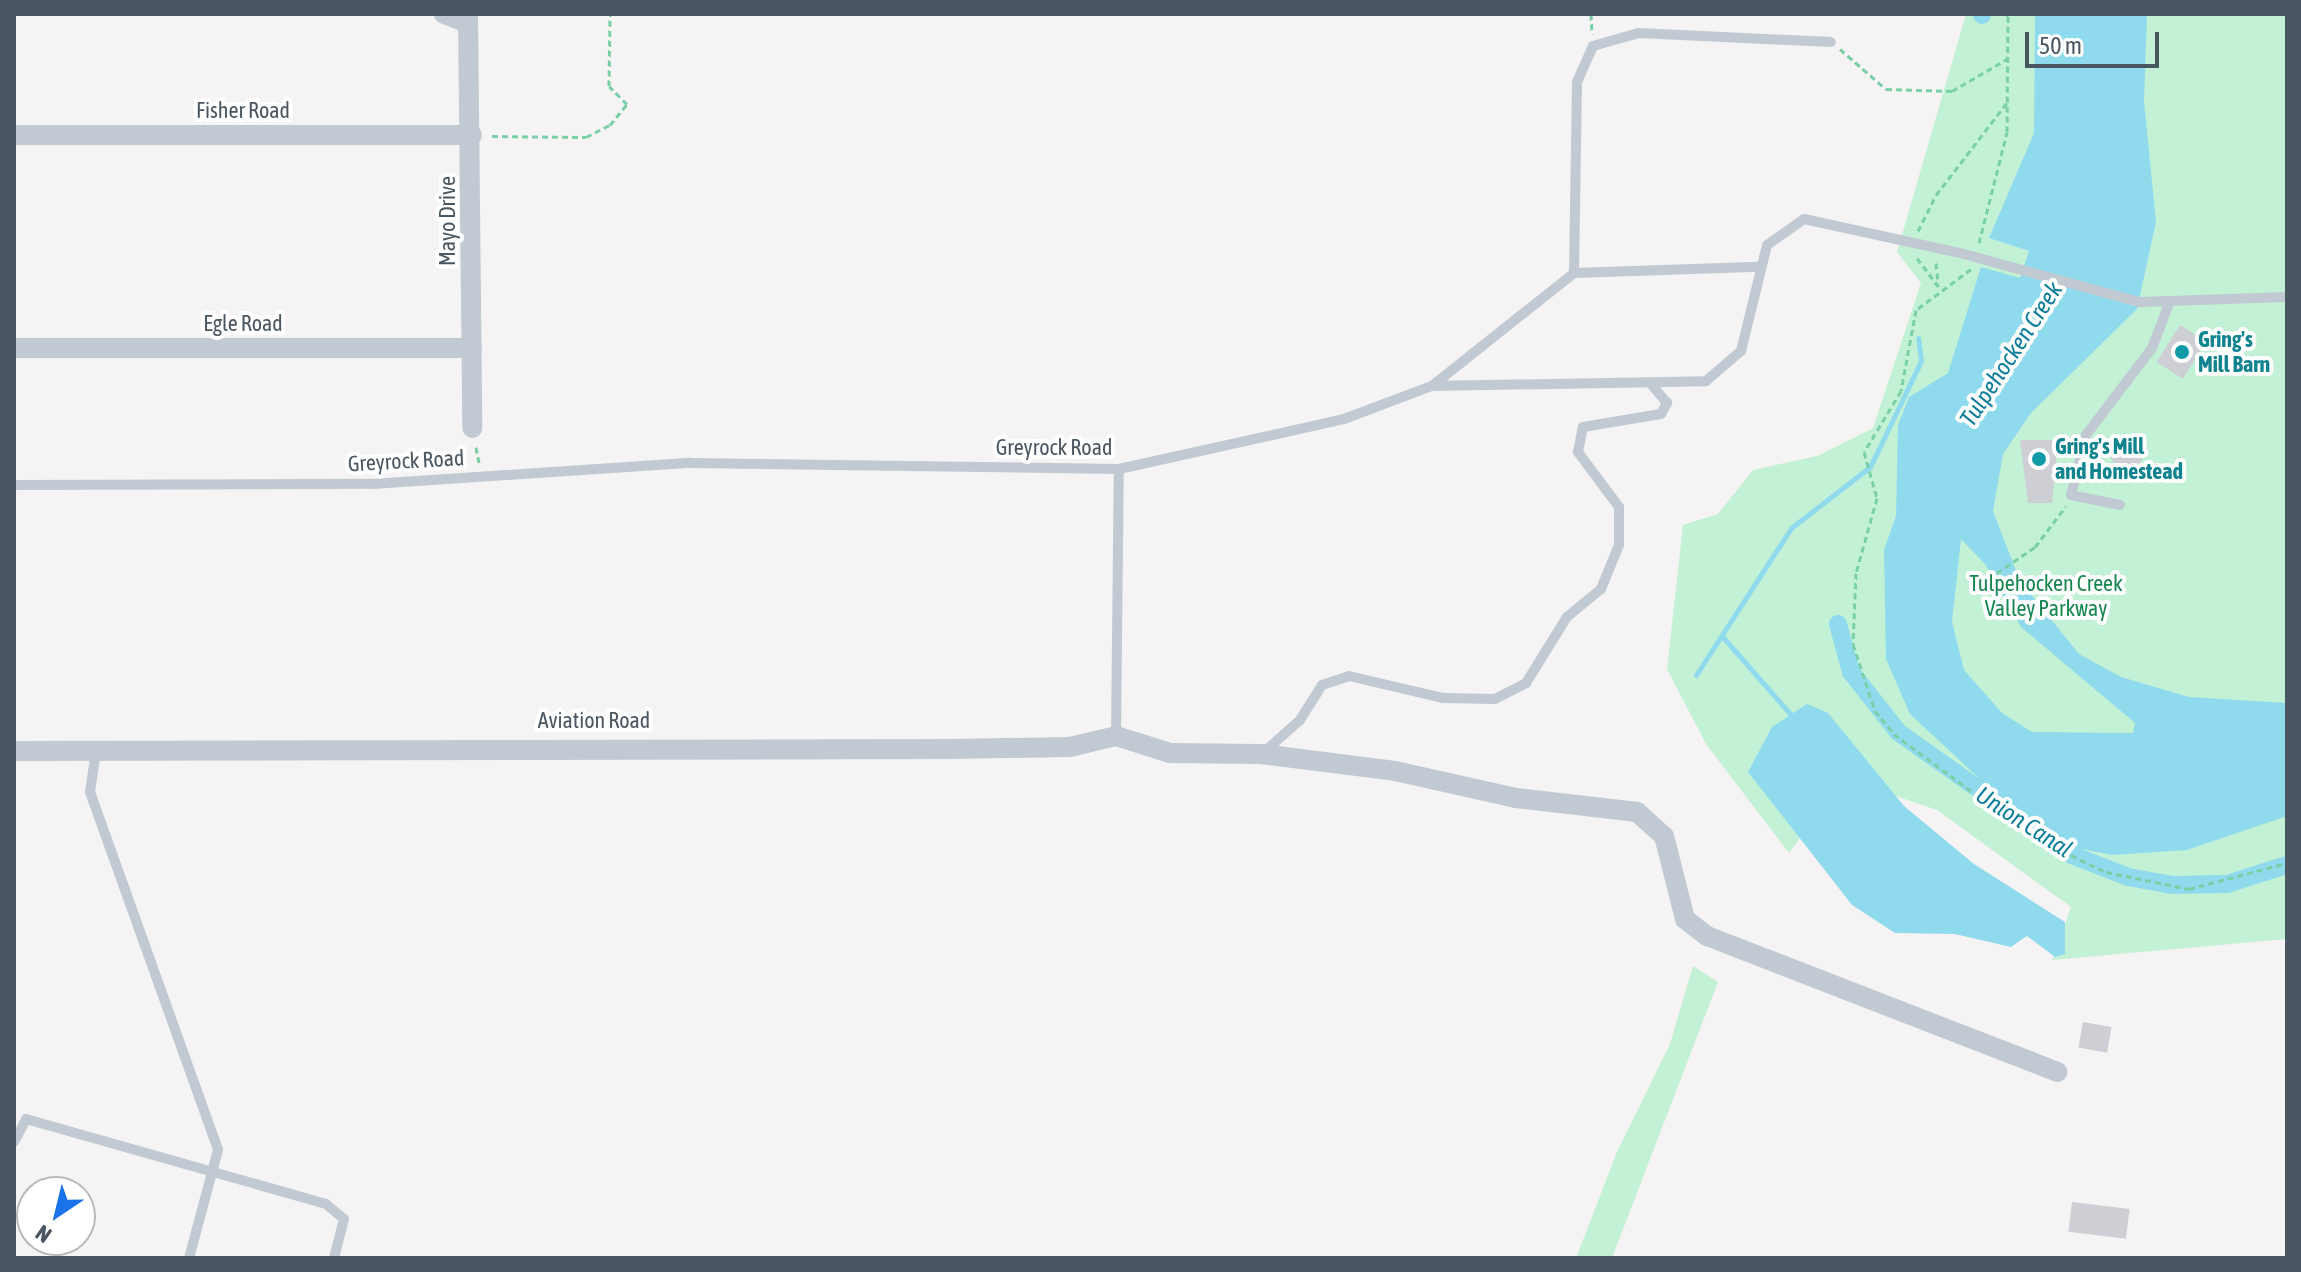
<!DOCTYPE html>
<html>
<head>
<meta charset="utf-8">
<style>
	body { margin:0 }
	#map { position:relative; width:2301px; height:1272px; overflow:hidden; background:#f5f3f3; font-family:"Asap Condensed",sans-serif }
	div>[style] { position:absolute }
	.green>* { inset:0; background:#c3f1d5 }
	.water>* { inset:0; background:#90daee }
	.stream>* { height:5px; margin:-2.5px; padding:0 2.5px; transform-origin:2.5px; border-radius:2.5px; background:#90daee }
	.canal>* { height:18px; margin:-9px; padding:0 9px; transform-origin:9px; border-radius:9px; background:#90daee }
	.building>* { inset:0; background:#cdcfd5; transform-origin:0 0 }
	.round { border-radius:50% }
	.path>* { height:3px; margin-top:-1.5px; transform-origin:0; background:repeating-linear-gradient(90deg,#7ad0a6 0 6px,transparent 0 10px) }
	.service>* { height:10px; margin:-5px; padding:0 5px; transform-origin:5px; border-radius:5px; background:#c1cad2 }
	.minor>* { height:20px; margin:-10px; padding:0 10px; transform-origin:10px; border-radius:10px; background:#c1cad2 }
	.service-bridge>* { height:10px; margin:-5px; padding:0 5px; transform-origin:5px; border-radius:5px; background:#c1cad2 }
	.dots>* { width:22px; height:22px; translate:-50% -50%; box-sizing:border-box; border:4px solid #fff; border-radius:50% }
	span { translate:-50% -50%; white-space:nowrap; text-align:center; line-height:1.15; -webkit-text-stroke:8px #fff; paint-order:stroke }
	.street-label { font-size:22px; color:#4a5661 }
	.culture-label { font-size:22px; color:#0d838f; font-weight:700 }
	.left { translate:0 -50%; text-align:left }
	.park-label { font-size:22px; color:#17864f }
	.water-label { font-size:24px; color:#0c7c9b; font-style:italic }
	.frame { position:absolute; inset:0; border:16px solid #4a5661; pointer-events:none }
	.north { position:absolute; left:16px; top:1176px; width:80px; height:80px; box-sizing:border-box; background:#fff; border:2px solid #b7bbc0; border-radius:50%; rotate:215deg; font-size:22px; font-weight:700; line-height:32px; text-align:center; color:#4a5661 }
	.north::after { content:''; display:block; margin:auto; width:28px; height:36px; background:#1a73e8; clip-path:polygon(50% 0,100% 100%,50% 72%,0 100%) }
	.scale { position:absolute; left:2025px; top:32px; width:134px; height:36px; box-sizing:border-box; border:4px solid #4a5661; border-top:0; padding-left:10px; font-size:24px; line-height:28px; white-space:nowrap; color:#4a5661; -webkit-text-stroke:6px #fff; paint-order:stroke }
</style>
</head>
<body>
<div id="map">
	<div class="green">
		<div style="clip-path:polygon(1966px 14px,2287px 14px,2287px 939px,2052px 960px,2071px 907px,1937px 810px,1843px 778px,1789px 853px,1706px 744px,1667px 669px,1683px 525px,1718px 514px,1753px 470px,1817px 456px,1873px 428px,1921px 283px,1897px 252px)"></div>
		<div style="clip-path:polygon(1693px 966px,1718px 982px,1612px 1258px,1576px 1258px,1617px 1152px,1670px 1044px)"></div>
	</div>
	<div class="water">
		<div style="clip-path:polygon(evenodd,2035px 14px,2147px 14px,2144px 101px,2156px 222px,2137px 309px,2031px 413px,2003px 454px,1993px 511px,2020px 581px,2079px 654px,2121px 677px,2189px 697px,2287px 703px,2287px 816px,2187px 850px,2112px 855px,2076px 848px,2013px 810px,1910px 714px,1886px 659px,1884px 550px,1896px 516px,1898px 425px,1909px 397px,1948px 373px,1981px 267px,2020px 278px,2029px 251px,1989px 238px,2034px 133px,2035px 14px,1961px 539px,1985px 564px,2021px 627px,2135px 723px,2133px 733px,2032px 732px,2002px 713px,1964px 670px,1952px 622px,1961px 539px)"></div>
		<div style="clip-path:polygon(1807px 704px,1828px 713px,1904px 806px,1974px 864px,2065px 922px,2065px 954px,2055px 957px,2027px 936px,2011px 947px,1955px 934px,1895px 933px,1852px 905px,1748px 772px,1772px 727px)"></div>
	</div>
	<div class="stream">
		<div style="left:1722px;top:636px;width:106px;rotate:48.8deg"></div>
		<div style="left:1696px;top:675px;width:175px;rotate:-57.1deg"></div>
		<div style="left:1791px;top:528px;width:100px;rotate:-37.7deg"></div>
		<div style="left:1870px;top:467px;width:118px;rotate:-64.3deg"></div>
		<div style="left:1921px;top:361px;width:23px;rotate:-97deg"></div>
	</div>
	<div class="canal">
		<div style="left:1982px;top:14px;width:1px;rotate:90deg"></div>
		<div style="left:1838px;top:624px;width:50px;rotate:74.8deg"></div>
		<div style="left:1851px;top:672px;width:76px;rotate:51.9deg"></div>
		<div style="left:1898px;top:732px;width:213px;rotate:35.3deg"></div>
		<div style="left:2072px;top:855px;width:60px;rotate:21.4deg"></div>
		<div style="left:2128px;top:877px;width:46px;rotate:10.1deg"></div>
		<div style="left:2173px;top:885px;width:54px;rotate:-1.1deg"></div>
		<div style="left:2227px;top:884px;width:63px;rotate:-17.6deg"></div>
	</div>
	<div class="building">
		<div style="left:2180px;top:325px;width:31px;height:44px;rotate:32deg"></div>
		<div class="round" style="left:2110px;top:435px;width:34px;height:34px"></div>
		<div style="clip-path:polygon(2020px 440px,2058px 440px,2052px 503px,2028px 503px)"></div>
		<div style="left:2083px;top:1022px;width:29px;height:26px;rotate:10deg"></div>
		<div style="left:2072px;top:1202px;width:58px;height:30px;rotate:7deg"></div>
	</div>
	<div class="path">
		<div style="left:1591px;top:14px;width:20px;rotate:87deg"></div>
		<div style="left:1840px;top:49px;width:61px;rotate:41deg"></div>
		<div style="left:1886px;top:89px;width:66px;rotate:1.7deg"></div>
		<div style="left:1952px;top:91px;width:66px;rotate:-30.1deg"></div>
		<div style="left:492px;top:136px;width:94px;rotate:0.6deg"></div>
		<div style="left:586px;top:137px;width:27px;rotate:-27deg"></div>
		<div style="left:610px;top:125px;width:27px;rotate:-51deg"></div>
		<div style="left:627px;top:104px;width:25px;rotate:-135deg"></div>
		<div style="left:609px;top:86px;width:72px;rotate:-89.2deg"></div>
		<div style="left:1918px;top:231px;width:40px;rotate:-63.4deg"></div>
		<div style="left:1936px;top:195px;width:120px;rotate:-52.5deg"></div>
		<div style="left:1979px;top:243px;width:114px;rotate:-75.8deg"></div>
		<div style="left:2007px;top:132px;width:118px;rotate:-89.5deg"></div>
		<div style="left:1917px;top:258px;width:36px;rotate:53deg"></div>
		<div style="left:1936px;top:263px;width:20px;rotate:84deg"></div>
		<div style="left:1971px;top:269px;width:69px;rotate:143.3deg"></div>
		<div style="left:1916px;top:310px;width:82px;rotate:100.5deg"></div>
		<div style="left:1901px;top:391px;width:71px;rotate:121.2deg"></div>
		<div style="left:1864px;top:452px;width:48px;rotate:74.2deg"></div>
		<div style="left:1877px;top:498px;width:78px;rotate:105.6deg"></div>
		<div style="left:1856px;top:573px;width:71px;rotate:92.4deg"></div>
		<div style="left:1853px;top:644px;width:71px;rotate:71.8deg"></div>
		<div style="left:1875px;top:711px;width:30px;rotate:50deg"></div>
		<div style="left:1894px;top:734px;width:175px;rotate:36.4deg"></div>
		<div style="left:2035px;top:838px;width:79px;rotate:25.6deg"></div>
		<div style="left:2106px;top:872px;width:85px;rotate:11.6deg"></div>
		<div style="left:2189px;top:889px;width:101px;rotate:-14.9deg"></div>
		<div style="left:476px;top:447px;width:16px;rotate:79deg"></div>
		<div style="left:1980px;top:584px;width:66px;rotate:-33.9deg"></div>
		<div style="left:2035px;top:547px;width:51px;rotate:-52.9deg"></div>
	</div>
	<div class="service">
		<div style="left:1574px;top:273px;width:185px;rotate:-1.9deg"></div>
		<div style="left:2139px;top:302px;width:148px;rotate:-1.9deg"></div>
		<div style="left:1432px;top:386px;width:274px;rotate:-1deg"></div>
		<div style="left:1706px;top:381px;width:46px;rotate:-40.6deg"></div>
		<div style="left:1741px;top:351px;width:109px;rotate:-76.2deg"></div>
		<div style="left:1767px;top:245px;width:45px;rotate:-35.1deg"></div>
		<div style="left:1804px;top:219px;width:160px;rotate:12.3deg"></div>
		<div style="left:14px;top:485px;width:358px;rotate:-0.2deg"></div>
		<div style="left:372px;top:484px;width:319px;rotate:-3.8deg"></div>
		<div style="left:690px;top:463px;width:429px;rotate:0.8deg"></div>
		<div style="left:1119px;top:469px;width:230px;rotate:-12.5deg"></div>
		<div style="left:1344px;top:419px;width:94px;rotate:-20.6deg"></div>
		<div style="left:1432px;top:386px;width:181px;rotate:-38.5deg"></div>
		<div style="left:1574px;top:273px;width:191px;rotate:-89.1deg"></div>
		<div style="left:1577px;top:82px;width:39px;rotate:-66deg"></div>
		<div style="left:1593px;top:46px;width:48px;rotate:-15.8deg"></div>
		<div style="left:1639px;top:33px;width:192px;rotate:2.7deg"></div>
		<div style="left:2120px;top:505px;width:50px;rotate:-168.5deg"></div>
		<div style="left:2071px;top:495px;width:62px;rotate:-76deg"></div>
		<div style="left:2086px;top:435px;width:109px;rotate:-52.8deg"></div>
		<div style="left:2152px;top:348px;width:45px;rotate:-69.1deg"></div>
		<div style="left:1116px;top:736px;width:267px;rotate:-89.4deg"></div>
		<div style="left:96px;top:751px;width:41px;rotate:98.3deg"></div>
		<div style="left:90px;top:792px;width:380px;rotate:70.3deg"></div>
		<div style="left:218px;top:1150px;width:112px;rotate:105deg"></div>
		<div style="left:1264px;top:752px;width:48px;rotate:-41.6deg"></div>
		<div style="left:1300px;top:720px;width:41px;rotate:-57.8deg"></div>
		<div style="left:1322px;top:685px;width:28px;rotate:-18deg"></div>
		<div style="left:1349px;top:676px;width:97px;rotate:13.2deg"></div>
		<div style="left:1443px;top:698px;width:52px;rotate:1.1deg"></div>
		<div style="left:1495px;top:699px;width:35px;rotate:-27deg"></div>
		<div style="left:1526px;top:683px;width:78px;rotate:-58.2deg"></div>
		<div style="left:1567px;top:617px;width:44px;rotate:-39.5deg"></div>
		<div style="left:1601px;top:589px;width:48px;rotate:-67.8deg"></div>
		<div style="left:1619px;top:545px;width:38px;rotate:-90deg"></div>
		<div style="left:1619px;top:507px;width:69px;rotate:-126.7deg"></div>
		<div style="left:1578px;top:452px;width:25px;rotate:-79deg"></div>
		<div style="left:1583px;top:427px;width:79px;rotate:-9.5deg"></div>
		<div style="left:1661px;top:414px;width:13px;rotate:-61deg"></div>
		<div style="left:1667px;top:403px;width:23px;rotate:-130deg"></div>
		<div style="left:14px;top:1142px;width:26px;rotate:-62deg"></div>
		<div style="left:26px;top:1119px;width:312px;rotate:15.8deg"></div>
		<div style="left:326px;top:1204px;width:23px;rotate:40deg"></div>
		<div style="left:344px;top:1219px;width:40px;rotate:104.4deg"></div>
	</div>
	<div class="minor">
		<div style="left:444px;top:14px;width:25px;rotate:21deg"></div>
		<div style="left:468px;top:14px;width:414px;rotate:89.4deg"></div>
		<div style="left:14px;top:135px;width:458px"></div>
		<div style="left:14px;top:348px;width:458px"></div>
		<div style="left:14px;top:751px;width:938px;rotate:-0.12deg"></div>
		<div style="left:952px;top:749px;width:118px;rotate:-1deg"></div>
		<div style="left:1070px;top:747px;width:47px;rotate:-13.4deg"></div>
		<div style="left:1116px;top:736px;width:57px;rotate:17.5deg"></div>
		<div style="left:1170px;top:753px;width:91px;rotate:0.6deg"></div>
		<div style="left:1261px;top:754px;width:135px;rotate:7.2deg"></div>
		<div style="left:1395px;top:771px;width:124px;rotate:12.6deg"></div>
		<div style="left:1516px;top:798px;width:122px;rotate:6.6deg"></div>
		<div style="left:1637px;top:812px;width:36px;rotate:42deg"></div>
		<div style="left:1664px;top:836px;width:86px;rotate:75.8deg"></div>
		<div style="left:1685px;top:919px;width:28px;rotate:38deg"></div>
		<div style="left:1707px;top:936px;width:376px;rotate:21.2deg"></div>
	</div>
	<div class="service-bridge">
		<div style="left:1960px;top:253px;width:186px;rotate:15.3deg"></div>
	</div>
	<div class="dots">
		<div style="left:2182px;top:352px;background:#0f9aa8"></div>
		<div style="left:2039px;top:459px;background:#0f9aa8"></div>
	</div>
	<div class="street-label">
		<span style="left:243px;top:111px">Fisher Road</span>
		<span style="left:448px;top:221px;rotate:-90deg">Mayo Drive</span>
		<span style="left:243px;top:324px">Egle Road</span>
		<span style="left:1054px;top:448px">Greyrock Road</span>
		<span style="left:406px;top:461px;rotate:-3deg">Greyrock Road</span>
		<span style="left:594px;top:721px">Aviation Road</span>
	</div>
	<div class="culture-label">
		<span class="left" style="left:2198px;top:352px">Gring's<br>Mill Barn</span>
		<span class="left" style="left:2055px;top:459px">Gring's Mill<br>and Homestead</span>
	</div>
	<div class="park-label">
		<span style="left:2046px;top:596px">Tulpehocken Creek<br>Valley Parkway</span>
	</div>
	<div class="water-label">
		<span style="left:2011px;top:354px;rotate:-57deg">Tulpehocken Creek</span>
		<span style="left:2024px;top:822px;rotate:33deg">Union Canal</span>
	</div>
	<div class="frame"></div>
	<div class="north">N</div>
	<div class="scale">50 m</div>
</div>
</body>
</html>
